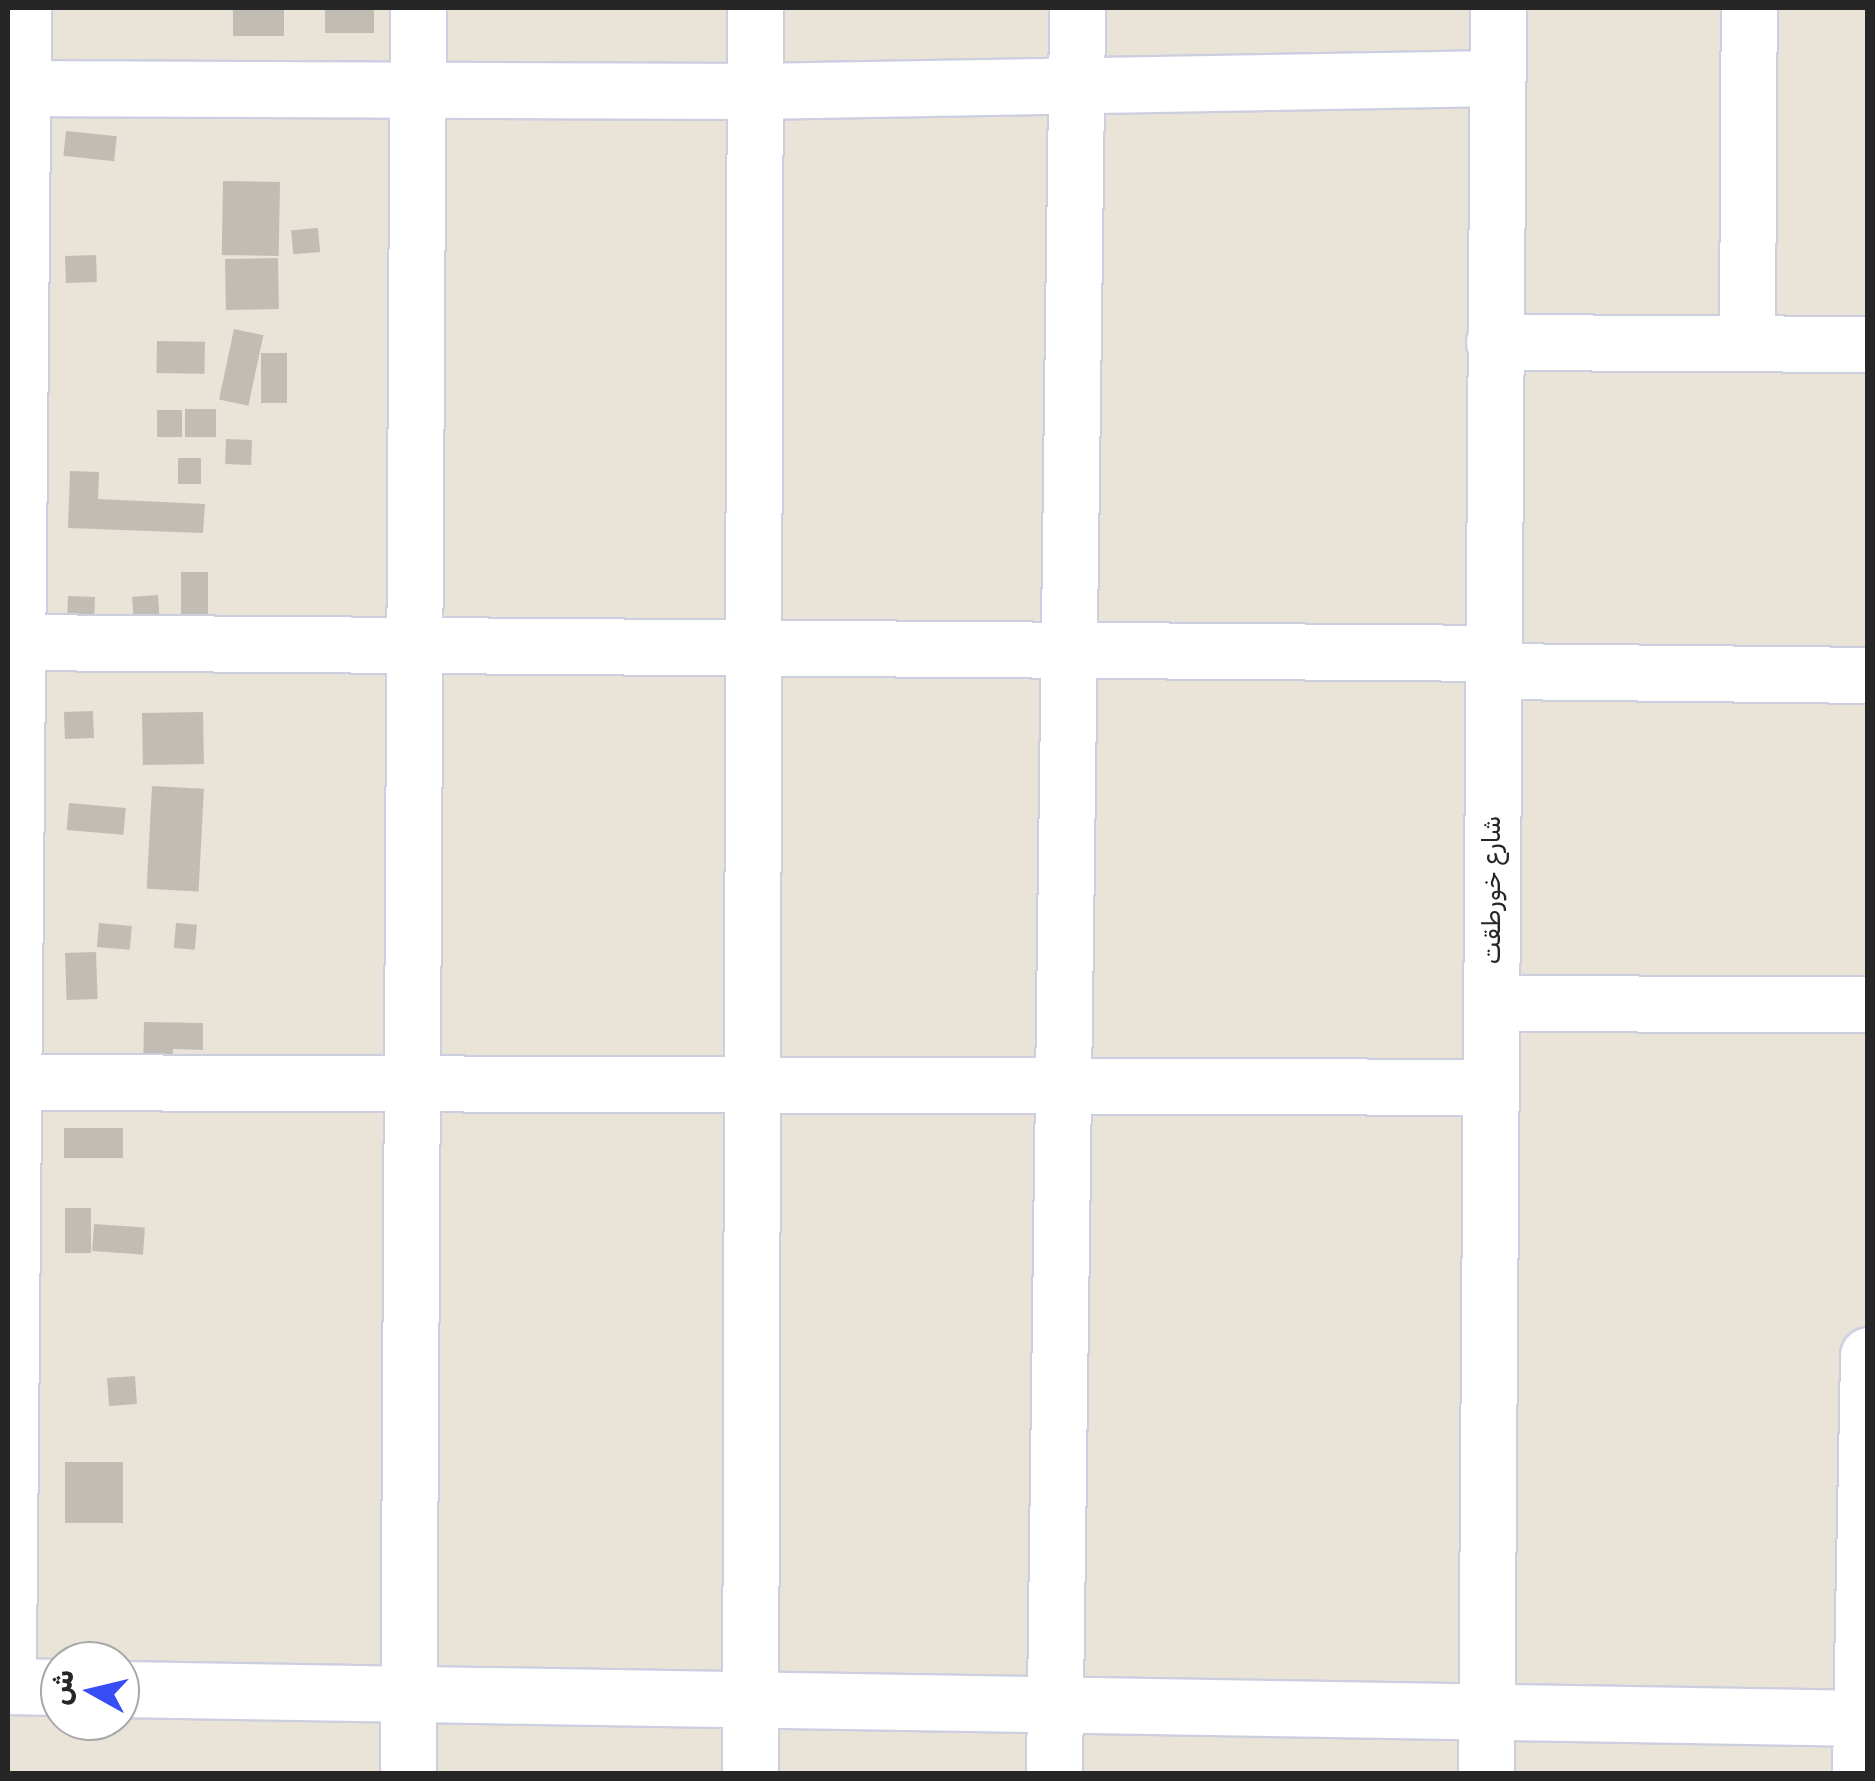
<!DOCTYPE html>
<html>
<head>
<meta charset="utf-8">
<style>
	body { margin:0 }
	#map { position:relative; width:1875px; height:1781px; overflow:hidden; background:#e9e3d8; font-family:Rubik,"Noto Naskh Arabic",sans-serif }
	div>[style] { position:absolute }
	.building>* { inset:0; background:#c1bdb5; transform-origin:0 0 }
	.roads { filter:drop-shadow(2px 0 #cdcfe0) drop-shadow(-2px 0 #cdcfe0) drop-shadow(0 2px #cdcfe0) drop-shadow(0 -2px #cdcfe0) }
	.minor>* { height:55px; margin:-27.5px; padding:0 27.5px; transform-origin:27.5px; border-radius:27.5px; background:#fff }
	span { translate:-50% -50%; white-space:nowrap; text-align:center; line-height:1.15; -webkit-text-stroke:8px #fff; paint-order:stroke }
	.street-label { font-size:25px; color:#262626 }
	.frame { position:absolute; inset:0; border:10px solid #262626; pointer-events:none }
	.north { position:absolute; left:40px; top:1641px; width:100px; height:100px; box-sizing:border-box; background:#fff; border:2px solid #a8a8a8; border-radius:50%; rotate:278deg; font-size:28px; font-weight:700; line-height:40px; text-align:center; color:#262626 }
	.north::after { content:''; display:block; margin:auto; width:35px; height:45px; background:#374ef7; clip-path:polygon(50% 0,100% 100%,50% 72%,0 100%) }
</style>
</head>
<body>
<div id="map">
	<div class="building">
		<div style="left:233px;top:8px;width:51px;height:28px"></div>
		<div style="left:325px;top:8px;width:49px;height:25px"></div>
		<div style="left:66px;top:131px;width:51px;height:25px;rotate:6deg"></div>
		<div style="left:223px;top:181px;width:57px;height:74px;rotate:1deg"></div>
		<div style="left:318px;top:228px;width:24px;height:27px;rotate:85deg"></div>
		<div style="left:96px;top:255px;width:27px;height:31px;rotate:88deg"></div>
		<div style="left:278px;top:258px;width:51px;height:53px;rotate:89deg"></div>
		<div style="left:234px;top:329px;width:30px;height:72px;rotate:12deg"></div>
		<div style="left:157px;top:341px;width:48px;height:32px;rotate:1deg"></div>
		<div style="left:261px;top:353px;width:26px;height:50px"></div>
		<div style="left:185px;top:409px;width:31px;height:28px"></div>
		<div style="left:157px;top:410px;width:25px;height:27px"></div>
		<div style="left:226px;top:439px;width:26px;height:25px;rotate:2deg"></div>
		<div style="left:201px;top:458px;width:26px;height:23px;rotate:90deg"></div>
		<div style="clip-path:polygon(70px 471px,99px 472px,98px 499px,205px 504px,203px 533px,68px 528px)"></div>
		<div style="left:181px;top:572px;width:27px;height:51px"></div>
		<div style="left:158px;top:595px;width:27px;height:26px;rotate:86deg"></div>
		<div style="left:68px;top:596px;width:27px;height:25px;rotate:2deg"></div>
		<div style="left:93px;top:711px;width:27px;height:29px;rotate:88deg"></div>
		<div style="left:203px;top:712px;width:52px;height:61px;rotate:89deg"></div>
		<div style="left:152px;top:786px;width:52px;height:103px;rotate:3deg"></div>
		<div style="left:69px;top:803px;width:57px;height:27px;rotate:5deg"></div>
		<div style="left:99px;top:923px;width:33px;height:24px;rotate:5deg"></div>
		<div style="left:176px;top:923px;width:21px;height:25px;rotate:5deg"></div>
		<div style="left:96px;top:952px;width:47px;height:31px;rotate:88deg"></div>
		<div style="clip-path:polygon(144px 1022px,203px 1023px,203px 1050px,173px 1049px,172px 1073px,143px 1073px)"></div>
		<div style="left:123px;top:1128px;width:30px;height:59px;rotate:90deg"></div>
		<div style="left:65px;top:1208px;width:26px;height:45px"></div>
		<div style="left:94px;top:1224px;width:51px;height:27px;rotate:4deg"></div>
		<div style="left:135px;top:1376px;width:28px;height:28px;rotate:86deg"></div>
		<div style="left:65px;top:1462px;width:58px;height:61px"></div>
	</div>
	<div class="roads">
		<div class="minor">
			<div style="left:8px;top:88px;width:745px;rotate:0.23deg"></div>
			<div style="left:753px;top:91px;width:743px;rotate:-1deg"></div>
			<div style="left:1494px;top:342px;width:374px;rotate:0.3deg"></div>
			<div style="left:1747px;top:343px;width:335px;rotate:-89.7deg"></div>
			<div style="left:8px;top:642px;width:1488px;rotate:0.42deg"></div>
			<div style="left:1494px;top:671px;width:374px;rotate:0.6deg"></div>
			<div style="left:1491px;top:1003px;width:377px;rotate:0.2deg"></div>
			<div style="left:8px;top:1082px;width:1482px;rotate:0.19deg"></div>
			<div style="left:8px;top:1661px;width:1653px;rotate:-89.48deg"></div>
			<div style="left:8px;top:1686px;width:52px;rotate:1.1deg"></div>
			<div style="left:120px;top:1689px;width:1748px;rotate:0.95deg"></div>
			<div style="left:408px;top:1774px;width:1766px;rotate:-89.68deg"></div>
			<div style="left:750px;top:1774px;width:1766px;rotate:-89.84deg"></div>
			<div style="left:1054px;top:1774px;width:1766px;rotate:-89.25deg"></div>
			<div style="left:1486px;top:1774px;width:1766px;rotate:-89.61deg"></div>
			<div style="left:1860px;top:1774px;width:419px;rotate:-88.9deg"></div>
		</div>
	</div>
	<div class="street-label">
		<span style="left:1492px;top:890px;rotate:-90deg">شارع خورطقت</span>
	</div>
	<div class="frame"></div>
	<div class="north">ش</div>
</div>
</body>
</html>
